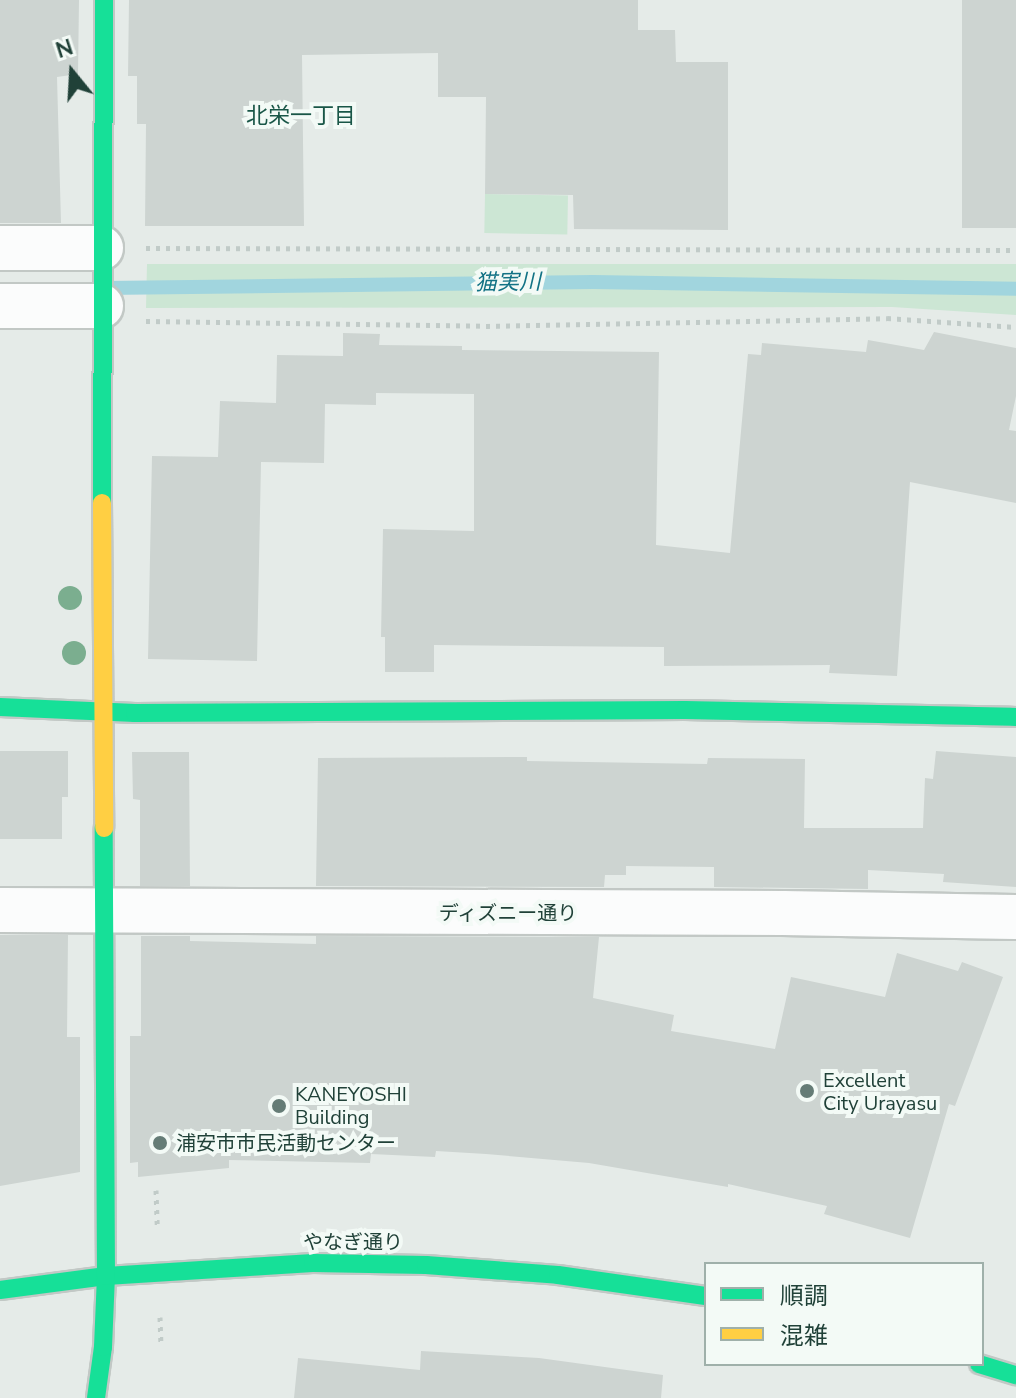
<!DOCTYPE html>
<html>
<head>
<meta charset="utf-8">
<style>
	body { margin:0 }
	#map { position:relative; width:1016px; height:1398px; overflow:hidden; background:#e5ebe8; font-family:"Nunito Sans","Noto Sans JP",sans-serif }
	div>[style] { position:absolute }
	.green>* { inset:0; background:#cce6d4; transform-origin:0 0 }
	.stream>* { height:14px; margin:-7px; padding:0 7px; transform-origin:7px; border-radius:7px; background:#a1d5de }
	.building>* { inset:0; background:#cdd4d1; transform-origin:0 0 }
	.path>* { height:5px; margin-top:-2.5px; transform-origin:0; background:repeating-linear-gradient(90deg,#c1cbc8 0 4px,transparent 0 10px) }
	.roads { filter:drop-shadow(2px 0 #c2c8c5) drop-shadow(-2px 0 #c2c8c5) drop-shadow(0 2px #c2c8c5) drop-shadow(0 -2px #c2c8c5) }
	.street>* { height:44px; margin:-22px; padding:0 22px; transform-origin:22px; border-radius:22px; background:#fbfcfc }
	.fast>* { height:18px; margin:-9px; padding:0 9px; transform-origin:9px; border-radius:9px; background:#16e098 }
	.slow>* { height:18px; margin:-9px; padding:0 9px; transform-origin:9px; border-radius:9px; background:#ffcf43 }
	.trees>* { width:24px; height:24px; margin:-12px; border-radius:50%; background:#7bae8f }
	.dots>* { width:22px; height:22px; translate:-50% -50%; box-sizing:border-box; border:4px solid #f3faf6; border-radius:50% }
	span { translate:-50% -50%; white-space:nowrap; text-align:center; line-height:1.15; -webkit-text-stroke:8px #f3faf6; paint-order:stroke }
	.street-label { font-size:20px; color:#204138 }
	.poi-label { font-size:20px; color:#204138 }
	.left { translate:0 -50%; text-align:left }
	.neighbourhood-label { font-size:22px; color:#195647 }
	.water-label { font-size:22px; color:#127285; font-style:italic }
	.legend { position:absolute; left:704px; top:1262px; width:280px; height:104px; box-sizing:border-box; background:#f3faf6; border:2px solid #9fb0aa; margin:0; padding:10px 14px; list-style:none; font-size:24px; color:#204138 }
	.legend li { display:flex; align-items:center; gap:16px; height:40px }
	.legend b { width:40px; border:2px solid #9fb0aa }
	.north { position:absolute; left:32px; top:32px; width:80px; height:80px; -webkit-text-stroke:6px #f3faf6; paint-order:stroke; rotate:342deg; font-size:22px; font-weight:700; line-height:32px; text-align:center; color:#204138 }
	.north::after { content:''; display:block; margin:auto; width:28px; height:36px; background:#204138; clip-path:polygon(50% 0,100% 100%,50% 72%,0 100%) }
</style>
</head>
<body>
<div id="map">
	<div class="green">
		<div style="left:485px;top:194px;width:83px;height:39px;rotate:1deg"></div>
		<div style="clip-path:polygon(147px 264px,1016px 264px,1016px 315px,892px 307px,146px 308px)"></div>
	</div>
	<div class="stream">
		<div style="left:104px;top:288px;width:489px;rotate:-0.7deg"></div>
		<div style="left:593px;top:282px;width:423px;rotate:0.9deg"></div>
	</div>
	<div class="building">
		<div style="clip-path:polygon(0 0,79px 0,78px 74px,57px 77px,61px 223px,0 223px)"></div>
		<div style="clip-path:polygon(129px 0,638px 0,638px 30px,675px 30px,676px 62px,728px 62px,728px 230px,574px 229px,573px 195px,485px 194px,486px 97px,438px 97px,438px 53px,302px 55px,304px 226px,145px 226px,146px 124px,137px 124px,137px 76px,128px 76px)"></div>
		<div style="left:962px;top:0;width:54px;height:228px"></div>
		<div style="clip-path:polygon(934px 332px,1016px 348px,1016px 396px,1009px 430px,1016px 431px,1016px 503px,910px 482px,897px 676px,829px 673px,830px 665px,664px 666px,664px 647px,434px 645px,434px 672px,385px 672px,385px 637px,381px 637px,383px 529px,474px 531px,474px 394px,376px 393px,376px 405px,325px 404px,324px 463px,261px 462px,257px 661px,148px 659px,152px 456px,218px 457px,220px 401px,276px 403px,277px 355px,343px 356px,343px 333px,380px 334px,379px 345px,462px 346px,462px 350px,659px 352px,656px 545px,730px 553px,748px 354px,761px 355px,762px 343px,866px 352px,868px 340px,924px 350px)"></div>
		<div style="clip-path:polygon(0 751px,68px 751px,68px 797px,62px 797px,62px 839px,0 839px)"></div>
		<div style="clip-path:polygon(936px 751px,1016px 757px,1016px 887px,943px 882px,944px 874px,868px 870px,868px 889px,714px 887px,714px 867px,626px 866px,626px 875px,605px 875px,604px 887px,316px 886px,318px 758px,527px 757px,527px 761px,707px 764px,708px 758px,805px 759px,804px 828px,923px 828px,925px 778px,933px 779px)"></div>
		<div style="clip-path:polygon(132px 752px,189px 752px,190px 886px,140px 886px,140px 800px,133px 799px)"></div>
		<div style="clip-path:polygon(0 935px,68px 935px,67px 1037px,80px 1037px,80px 1172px,0 1186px)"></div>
		<div style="clip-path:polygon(141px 936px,190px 936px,190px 941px,316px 944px,316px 936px,599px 937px,593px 998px,674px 1015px,671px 1031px,775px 1049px,791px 977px,885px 997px,897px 953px,958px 971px,962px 962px,1003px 977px,955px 1106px,949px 1104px,910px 1238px,824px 1214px,827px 1206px,728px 1184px,728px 1187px,589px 1163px,486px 1154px,436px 1151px,435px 1157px,371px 1154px,370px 1163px,229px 1160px,229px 1168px,138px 1177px,138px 1162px,130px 1163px,130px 1036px,141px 1036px)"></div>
		<div style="clip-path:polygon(421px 1351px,539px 1358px,663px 1375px,661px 1398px,294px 1398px,298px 1358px,420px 1370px)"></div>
	</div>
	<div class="path">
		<div style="left:146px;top:248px;width:870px;rotate:0.13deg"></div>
		<div style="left:146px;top:321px;width:340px;rotate:0.8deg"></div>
		<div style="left:486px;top:326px;width:401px;rotate:-1.1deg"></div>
		<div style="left:887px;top:318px;width:129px;rotate:4deg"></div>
		<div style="left:156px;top:1190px;width:37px;rotate:88deg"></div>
		<div style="left:160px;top:1317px;width:27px;rotate:88deg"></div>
	</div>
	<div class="roads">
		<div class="street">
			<div style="left:0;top:248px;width:101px"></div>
			<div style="left:0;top:306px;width:101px"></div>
			<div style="left:0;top:910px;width:783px;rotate:0.22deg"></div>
			<div style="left:783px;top:913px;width:233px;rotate:1deg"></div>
		</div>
		<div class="fast">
			<div style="left:102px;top:503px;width:503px;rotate:-89.77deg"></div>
			<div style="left:0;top:707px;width:135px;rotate:2.5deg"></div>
			<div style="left:135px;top:713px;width:550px;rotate:-0.31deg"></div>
			<div style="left:685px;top:710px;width:331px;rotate:1.2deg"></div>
			<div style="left:0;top:1290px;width:107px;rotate:-7.5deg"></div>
			<div style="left:106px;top:1276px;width:207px;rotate:-3.6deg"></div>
			<div style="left:313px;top:1263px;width:113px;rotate:1deg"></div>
			<div style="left:426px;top:1265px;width:132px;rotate:4.3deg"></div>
			<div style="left:558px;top:1275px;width:149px;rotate:8.1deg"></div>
			<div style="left:979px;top:1364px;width:39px;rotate:17deg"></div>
			<div style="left:96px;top:1398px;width:51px;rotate:-82.2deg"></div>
			<div style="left:103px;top:1347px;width:71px;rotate:-87.6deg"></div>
			<div style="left:106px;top:1276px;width:448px;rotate:-90.3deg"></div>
		</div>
		<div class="slow">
			<div style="left:102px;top:503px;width:325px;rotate:89.6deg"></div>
		</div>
	</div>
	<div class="trees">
		<div style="left:70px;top:598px"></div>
		<div style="left:74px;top:653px"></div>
	</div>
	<div class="dots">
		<div style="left:807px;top:1091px;background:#657c76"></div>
		<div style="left:279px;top:1106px;background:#657c76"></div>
		<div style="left:160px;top:1143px;background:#657c76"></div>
	</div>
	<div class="street-label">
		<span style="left:508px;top:913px">ディズニー通り</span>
		<span style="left:353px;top:1242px">やなぎ通り</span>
	</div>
	<div class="poi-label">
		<span class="left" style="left:823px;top:1092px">Excellent<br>City Urayasu</span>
		<span class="left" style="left:295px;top:1106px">KANEYOSHI<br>Building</span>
		<span class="left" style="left:176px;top:1143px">浦安市市民活動センター</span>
	</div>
	<div class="neighbourhood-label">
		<span style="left:301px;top:117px">北栄一丁目</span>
	</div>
	<div class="water-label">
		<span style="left:508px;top:283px;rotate:-1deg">猫実川</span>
	</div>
	<ul class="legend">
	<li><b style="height:10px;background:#16e098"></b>順調</li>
	<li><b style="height:10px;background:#ffcf43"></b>混雑</li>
	</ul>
	<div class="north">N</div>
</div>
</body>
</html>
